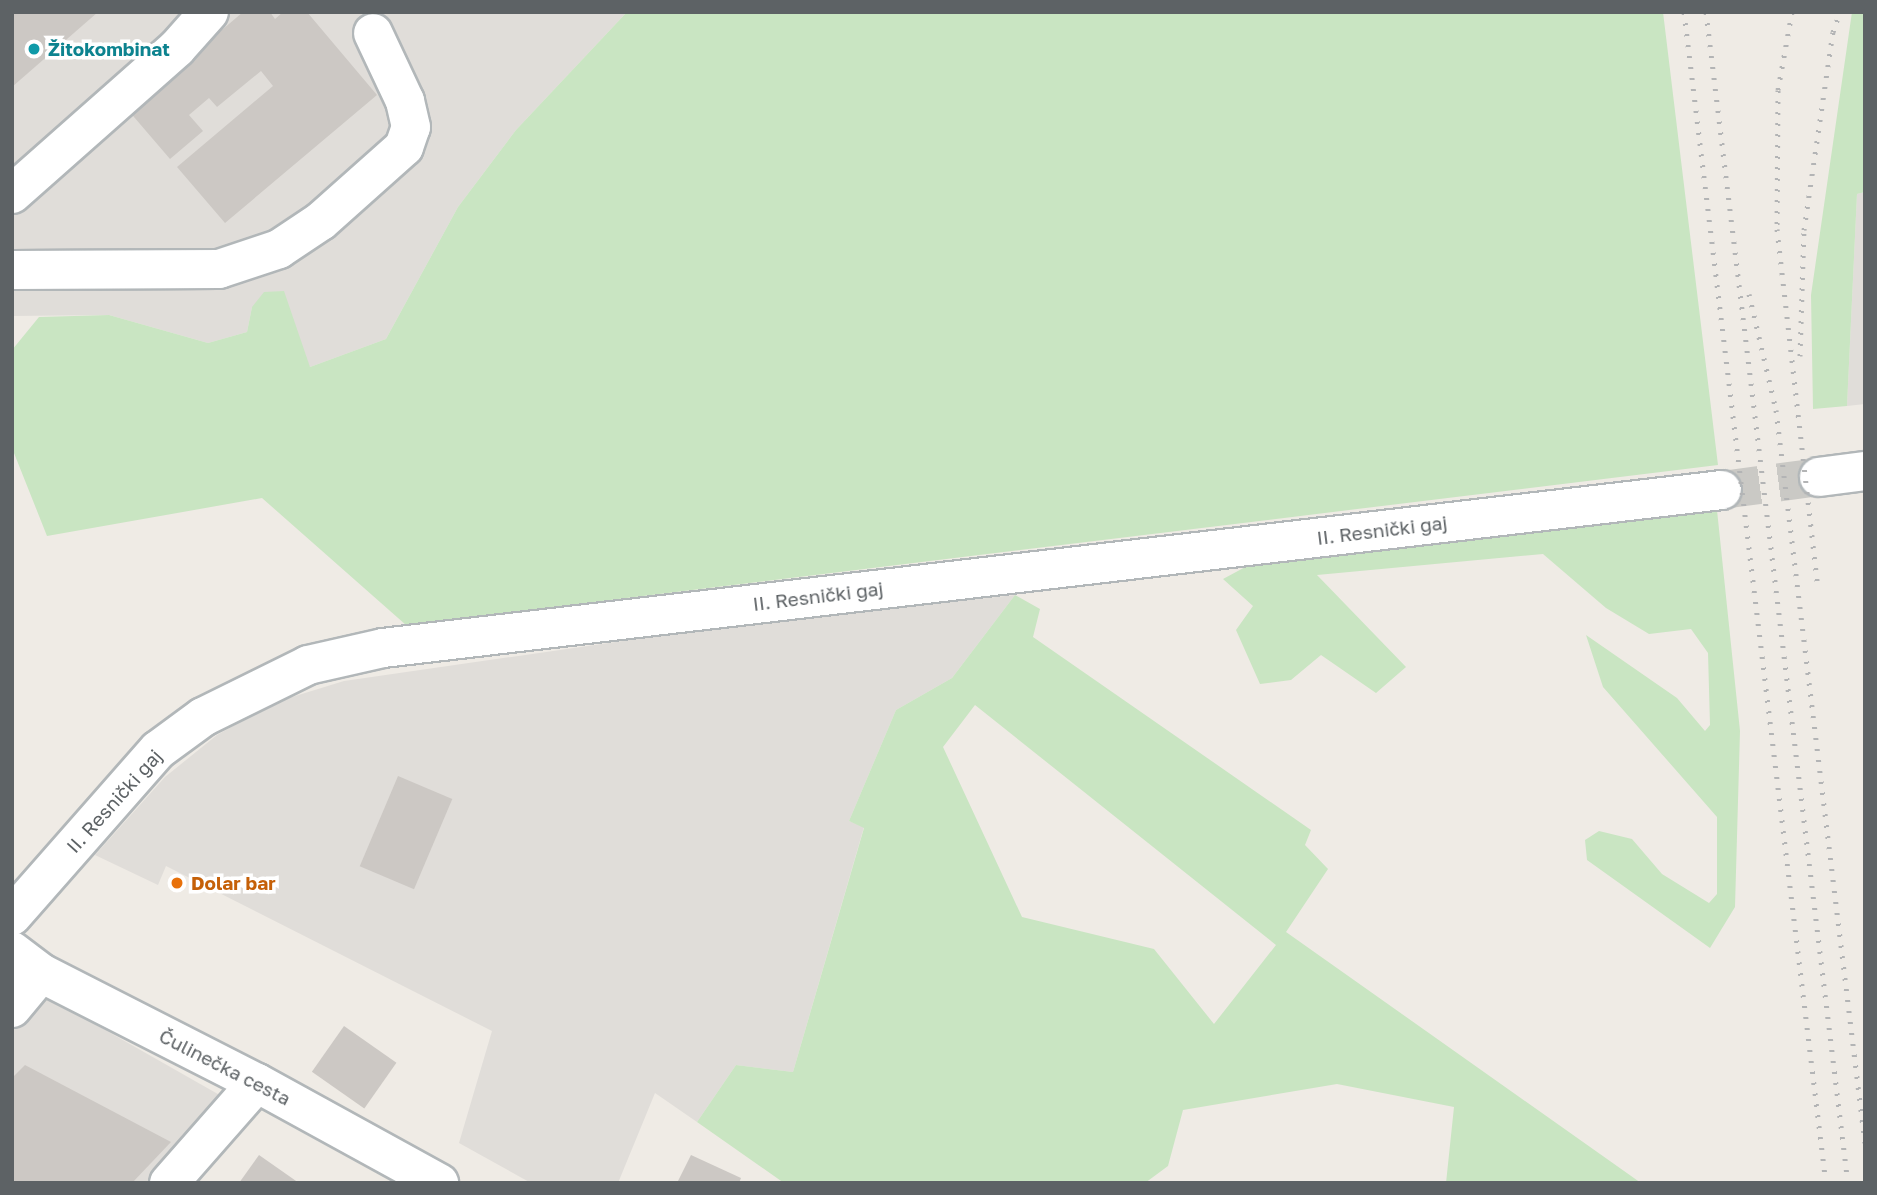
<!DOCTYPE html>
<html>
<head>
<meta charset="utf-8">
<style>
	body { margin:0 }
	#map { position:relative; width:1877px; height:1195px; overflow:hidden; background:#efebe5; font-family:"Golos Text",sans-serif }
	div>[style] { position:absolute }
	.industrial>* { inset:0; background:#e0ddd9 }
	.green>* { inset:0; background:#c9e5c2 }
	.building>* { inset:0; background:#ccc8c4; transform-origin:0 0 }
	.minor-tunnel>* { height:38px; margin-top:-19px; transform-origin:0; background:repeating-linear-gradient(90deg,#cac9c5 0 38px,transparent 0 57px) }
	.roads { filter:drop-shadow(2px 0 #b2b7b9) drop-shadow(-2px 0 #b2b7b9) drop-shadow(0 2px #b2b7b9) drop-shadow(0 -2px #b2b7b9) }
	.minor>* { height:38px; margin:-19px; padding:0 19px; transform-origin:19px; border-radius:19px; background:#fff }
	.rail>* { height:5px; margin-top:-2.5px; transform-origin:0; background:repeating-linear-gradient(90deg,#b3b4b5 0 2px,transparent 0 11px) }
	.dots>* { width:19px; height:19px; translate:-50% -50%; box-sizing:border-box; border:4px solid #fff; border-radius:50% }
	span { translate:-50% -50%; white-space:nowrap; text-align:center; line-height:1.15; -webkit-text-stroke:7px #fff; paint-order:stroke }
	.culture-label { font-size:19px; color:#0d838f; font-weight:700 }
	.left { translate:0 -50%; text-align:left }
	.street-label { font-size:19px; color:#5d6265 }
	.food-label { font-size:19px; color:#c56008; font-weight:700 }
	.frame { position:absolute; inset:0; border:14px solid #5d6265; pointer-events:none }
</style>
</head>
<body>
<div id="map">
	<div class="industrial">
		<div style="clip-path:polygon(12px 12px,627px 12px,516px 130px,458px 207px,386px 339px,310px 367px,252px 307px,247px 332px,208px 343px,109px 315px,12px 316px)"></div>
		<div style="clip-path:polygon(1865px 192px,1865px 404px,1847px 406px,1857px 194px)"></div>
		<div style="clip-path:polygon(1015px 595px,952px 678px,896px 710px,849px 821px,864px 827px,793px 1072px,736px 1065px,697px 1122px,655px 1093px,618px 1183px,531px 1183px,459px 1143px,492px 1031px,166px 866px,158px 885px,95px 855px,165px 777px,217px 735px,279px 701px,344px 681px,747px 623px)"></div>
		<div style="clip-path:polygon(12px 977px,253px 1114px,193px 1183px,12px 1183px)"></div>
	</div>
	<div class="green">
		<div style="clip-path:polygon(627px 12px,1663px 12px,1718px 465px,406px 625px,262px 498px,47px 536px,12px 448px,12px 350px,39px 317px,109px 315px,208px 343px,247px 332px,252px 307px,264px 292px,284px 291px,310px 367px,386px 339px,458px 207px,516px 130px)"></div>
		<div style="clip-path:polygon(1852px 12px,1865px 12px,1865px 192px,1857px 194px,1847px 406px,1813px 409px,1811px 295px)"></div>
		<div style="clip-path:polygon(1717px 510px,1740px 731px,1735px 907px,1710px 948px,1587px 860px,1585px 840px,1599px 831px,1632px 839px,1662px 874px,1709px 903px,1717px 894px,1717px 817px,1603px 687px,1586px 635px,1677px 698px,1705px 731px,1710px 725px,1708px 653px,1691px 629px,1649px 634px,1606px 608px,1543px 554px,1317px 575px,1406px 667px,1376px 693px,1321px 655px,1291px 680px,1260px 684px,1236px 630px,1253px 606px,1223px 579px,1249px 565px)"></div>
		<div style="clip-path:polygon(evenodd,1015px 595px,1040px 609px,1033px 637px,1311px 830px,1305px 845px,1328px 869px,1286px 932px,1641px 1183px,1446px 1183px,1454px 1107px,1337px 1084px,1183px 1110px,1168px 1166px,1145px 1183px,784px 1183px,697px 1122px,736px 1065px,793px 1072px,864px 828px,849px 821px,896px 710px,952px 678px,1015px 595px,975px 705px,1276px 945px,1214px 1024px,1154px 949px,1022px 917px,943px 747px,975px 705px)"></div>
	</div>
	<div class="building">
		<div style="clip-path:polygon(12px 12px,98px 12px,12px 87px)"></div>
		<div style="clip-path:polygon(243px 12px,270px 12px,275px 19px,283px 12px,307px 12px,377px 95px,225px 223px,177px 167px,273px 86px,261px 71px,217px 107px,209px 98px,189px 115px,203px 131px,170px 159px,128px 110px)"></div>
		<div style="left:398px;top:776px;width:59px;height:98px;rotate:23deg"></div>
		<div style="left:344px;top:1026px;width:64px;height:56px;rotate:35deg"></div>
		<div style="clip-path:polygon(25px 1065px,171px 1142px,132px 1183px,12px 1183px,12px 1078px)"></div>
		<div style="clip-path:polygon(259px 1155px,299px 1183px,239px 1183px)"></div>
		<div style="clip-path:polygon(691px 1155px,741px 1178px,739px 1183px,677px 1183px)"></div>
	</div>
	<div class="minor-tunnel">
		<div style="left:1722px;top:490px;width:98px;rotate:-7.6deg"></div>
	</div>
	<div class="roads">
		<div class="minor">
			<div style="left:12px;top:194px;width:220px;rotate:-41.5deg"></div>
			<div style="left:177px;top:48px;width:48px;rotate:-48.4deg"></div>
			<div style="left:12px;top:270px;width:207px;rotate:-0.3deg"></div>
			<div style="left:219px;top:269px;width:63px;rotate:-18.4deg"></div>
			<div style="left:279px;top:249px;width:50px;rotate:-33.7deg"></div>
			<div style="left:321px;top:221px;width:111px;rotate:-41.7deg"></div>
			<div style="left:404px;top:147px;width:21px;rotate:-71deg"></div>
			<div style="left:411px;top:127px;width:27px;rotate:-103deg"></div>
			<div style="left:405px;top:101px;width:75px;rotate:-115.2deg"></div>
			<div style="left:1819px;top:477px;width:46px;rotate:-7.4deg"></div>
			<div style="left:12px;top:916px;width:221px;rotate:-48.7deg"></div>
			<div style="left:158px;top:750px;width:56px;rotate:-36.3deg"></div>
			<div style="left:203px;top:717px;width:117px;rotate:-26.3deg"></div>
			<div style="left:308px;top:665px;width:77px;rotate:-12.8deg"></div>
			<div style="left:383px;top:648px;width:1348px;rotate:-6.73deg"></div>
			<div style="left:12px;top:951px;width:36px;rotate:37deg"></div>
			<div style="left:41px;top:973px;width:242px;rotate:27deg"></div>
			<div style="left:257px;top:1083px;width:208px;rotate:28.8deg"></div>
			<div style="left:12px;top:1008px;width:45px;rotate:-50.4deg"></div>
			<div style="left:169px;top:1183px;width:133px;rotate:-48.7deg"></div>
		</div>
	</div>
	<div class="rail">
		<div style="left:1684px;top:12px;width:1180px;rotate:83.09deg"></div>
		<div style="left:1706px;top:12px;width:1180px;rotate:83.09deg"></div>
		<div style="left:1792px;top:12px;width:79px;rotate:100.2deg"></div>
		<div style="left:1778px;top:90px;width:139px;rotate:90.4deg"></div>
		<div style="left:1777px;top:229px;width:362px;rotate:83.5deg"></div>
		<div style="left:1749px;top:294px;width:119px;rotate:76.9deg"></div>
		<div style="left:1776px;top:410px;width:738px;rotate:83.08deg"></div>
		<div style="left:1800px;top:356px;width:126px;rotate:-88.2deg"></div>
		<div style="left:1804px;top:230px;width:200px;rotate:-81.7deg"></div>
		<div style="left:1833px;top:32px;width:21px;rotate:-71deg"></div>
	</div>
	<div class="dots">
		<div style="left:34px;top:49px;background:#0f9aa8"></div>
		<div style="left:177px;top:883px;background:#e8710a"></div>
	</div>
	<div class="culture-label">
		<span class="left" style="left:48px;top:49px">Žitokombinat</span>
	</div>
	<div class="street-label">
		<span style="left:1382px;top:530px;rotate:-7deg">II. Resnički gaj</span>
		<span style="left:818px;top:596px;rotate:-7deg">II. Resnički gaj</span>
		<span style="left:114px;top:801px;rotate:-48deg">II. Resnički gaj</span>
		<span style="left:225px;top:1067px;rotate:27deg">Čulinečka cesta</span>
	</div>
	<div class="food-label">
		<span class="left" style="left:191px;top:883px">Dolar bar</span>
	</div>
	<div class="frame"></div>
</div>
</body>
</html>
